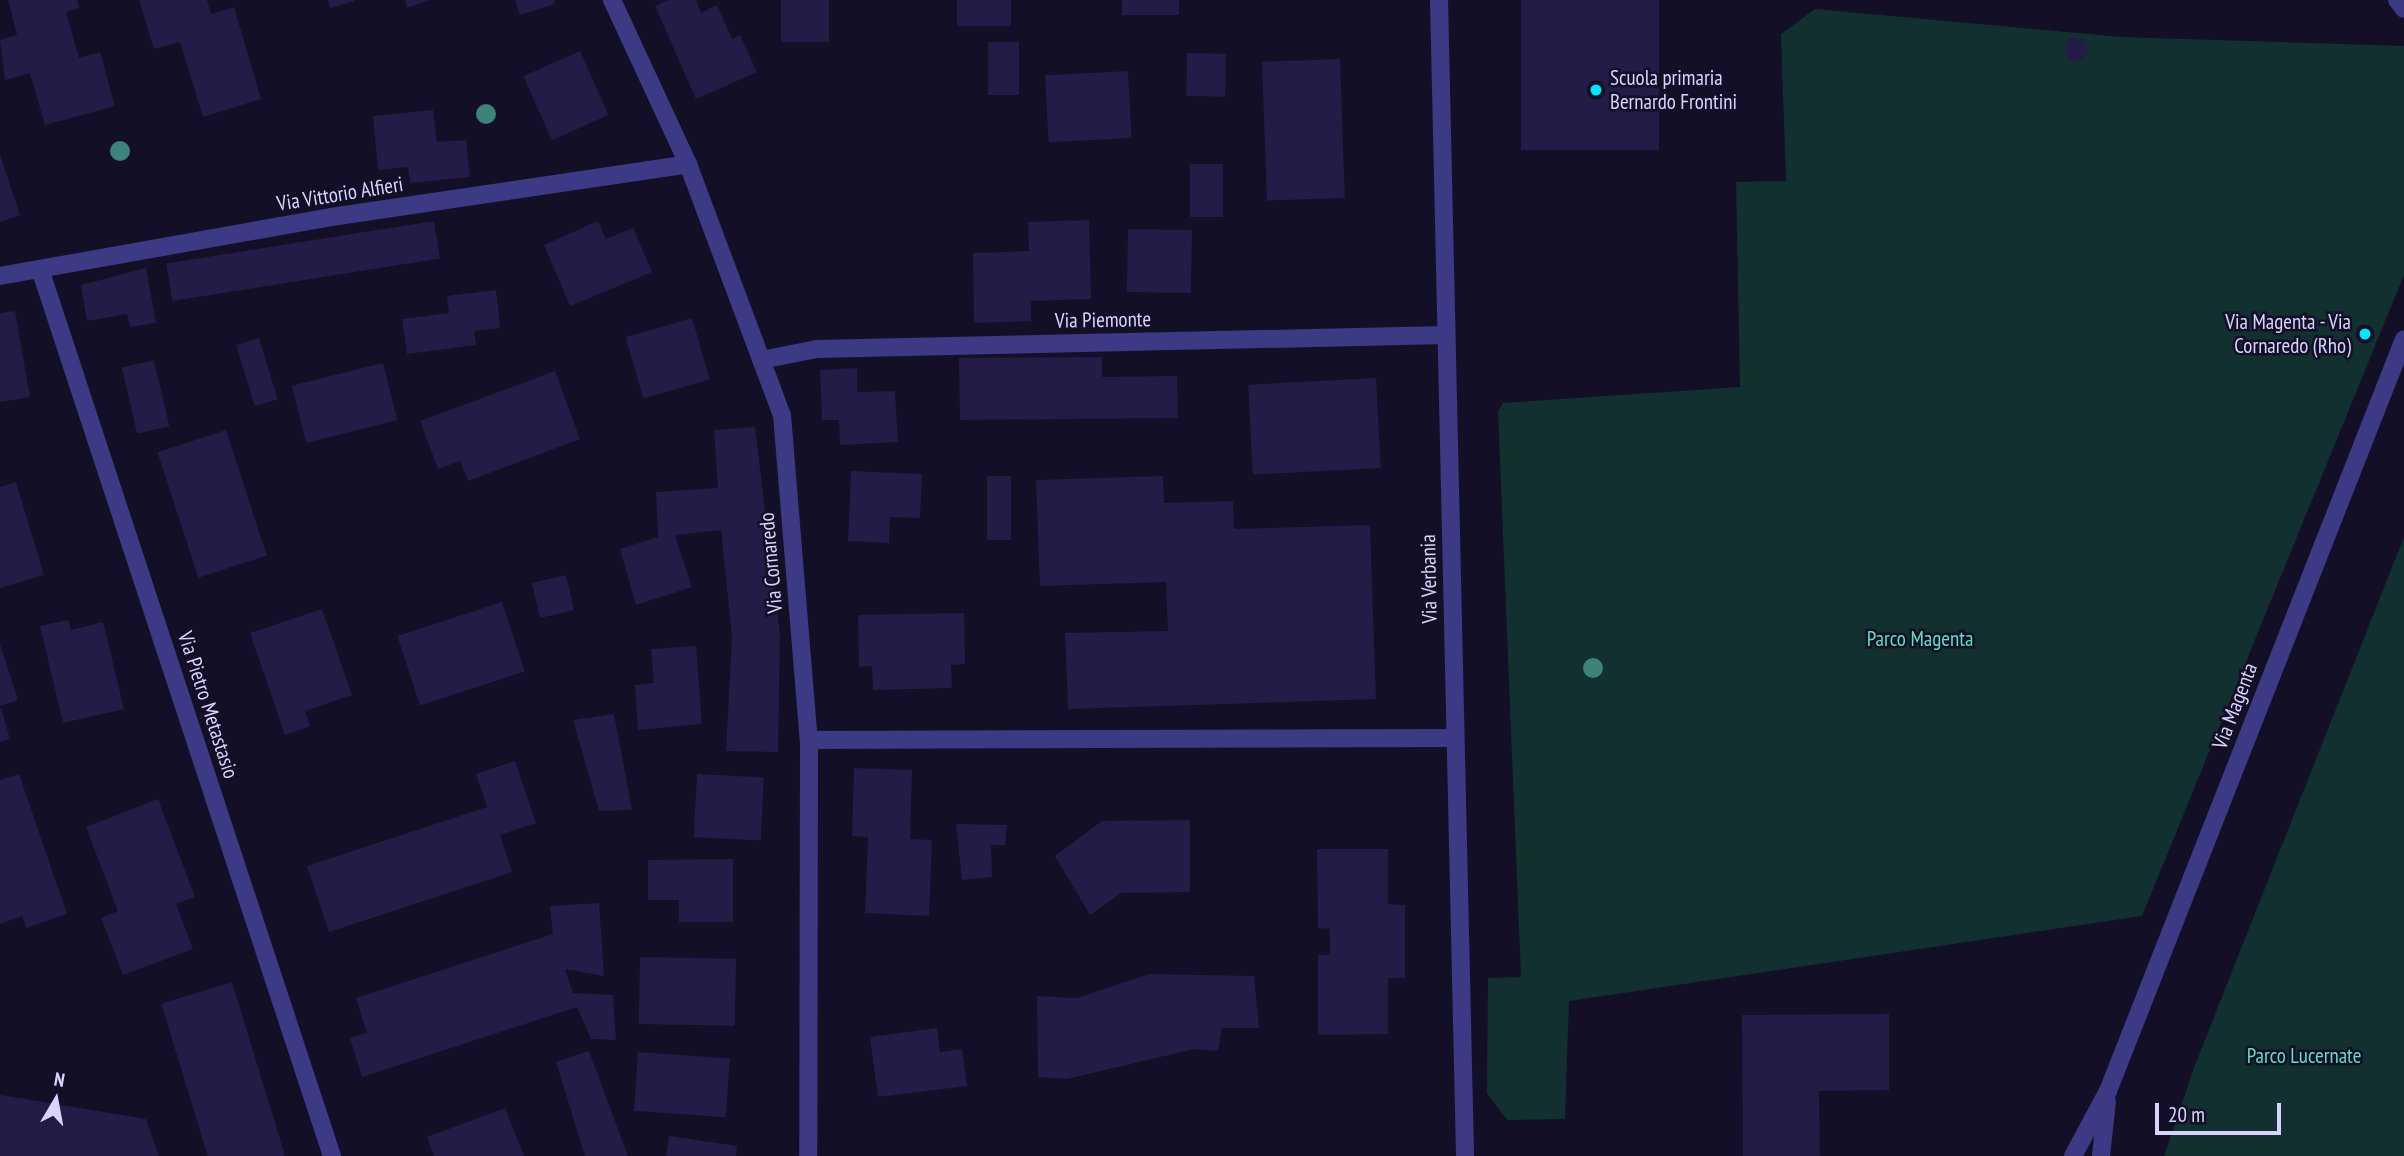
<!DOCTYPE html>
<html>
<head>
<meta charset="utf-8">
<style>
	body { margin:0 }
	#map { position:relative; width:2404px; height:1156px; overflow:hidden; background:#130f26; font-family:"PT Sans Narrow",sans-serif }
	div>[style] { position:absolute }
	.green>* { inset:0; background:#12302f }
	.building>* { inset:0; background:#241b47; transform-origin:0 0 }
	.minor>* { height:18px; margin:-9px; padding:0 9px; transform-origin:9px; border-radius:9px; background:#3d3a85 }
	.trees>* { width:20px; height:20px; margin:-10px; border-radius:50%; background:#3d827b }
	.dots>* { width:19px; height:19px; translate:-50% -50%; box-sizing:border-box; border:4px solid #130f26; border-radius:50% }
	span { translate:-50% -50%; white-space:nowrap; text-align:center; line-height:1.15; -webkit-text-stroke:5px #130f26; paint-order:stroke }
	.poi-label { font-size:21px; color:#d9d4ff }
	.left { translate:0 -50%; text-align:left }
	.right { translate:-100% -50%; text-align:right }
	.street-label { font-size:21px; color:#d9d4ff }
	.park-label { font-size:21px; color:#5fe0c0 }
	.north { position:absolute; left:21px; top:1065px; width:70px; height:70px; -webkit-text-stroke:5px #130f26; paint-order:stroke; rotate:10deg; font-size:19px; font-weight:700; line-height:28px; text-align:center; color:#d9d4ff }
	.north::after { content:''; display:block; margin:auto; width:24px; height:32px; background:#d9d4ff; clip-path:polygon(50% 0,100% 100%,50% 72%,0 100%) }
	.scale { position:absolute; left:2155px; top:1103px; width:126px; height:32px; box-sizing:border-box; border:4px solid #d9d4ff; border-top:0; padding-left:9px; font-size:21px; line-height:24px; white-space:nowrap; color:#d9d4ff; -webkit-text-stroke:5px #130f26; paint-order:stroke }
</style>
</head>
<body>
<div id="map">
	<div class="green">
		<div style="clip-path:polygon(1815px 9px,2121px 37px,2404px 46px,2404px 275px,2142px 916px,1569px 1001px,1565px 1119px,1507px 1120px,1487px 1093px,1488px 978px,1521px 977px,1498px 411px,1503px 403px,1740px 387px,1736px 182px,1786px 181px,1781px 34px)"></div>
		<div style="clip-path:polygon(2404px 537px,2404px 1156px,2164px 1156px,2195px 1065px)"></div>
	</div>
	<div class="building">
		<div style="clip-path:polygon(8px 0,77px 0,79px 8px,66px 12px,79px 58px,100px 52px,115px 106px,45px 125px,30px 73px,5px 80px,0 40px,17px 35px)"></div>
		<div style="clip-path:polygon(139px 0,207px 0,211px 14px,234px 7px,261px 99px,203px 117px,180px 42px,154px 49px)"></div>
		<div style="clip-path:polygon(328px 0,354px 0,355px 1px,330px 8px)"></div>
		<div style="clip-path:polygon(405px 0,429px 0,407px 8px)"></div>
		<div style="clip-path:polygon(515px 0,554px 0,555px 4px,520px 15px)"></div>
		<div style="clip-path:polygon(668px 0,696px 0,701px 13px,717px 5px,732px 39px,740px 35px,757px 72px,696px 99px,655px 6px)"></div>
		<div style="left:781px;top:0;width:48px;height:42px"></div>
		<div style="left:957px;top:0;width:54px;height:26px"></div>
		<div style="left:1122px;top:0;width:57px;height:15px"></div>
		<div style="left:1521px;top:0;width:138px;height:150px"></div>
		<div style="clip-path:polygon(2071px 38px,2082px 39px,2089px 50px,2081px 61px,2070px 60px,2064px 49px)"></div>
		<div style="left:988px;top:42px;width:31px;height:53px"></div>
		<div style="left:580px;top:51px;width:70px;height:62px;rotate:66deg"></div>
		<div style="left:1187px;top:53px;width:39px;height:43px;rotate:1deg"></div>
		<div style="left:1340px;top:59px;width:139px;height:78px;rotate:88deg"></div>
		<div style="left:1128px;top:71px;width:67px;height:83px;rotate:87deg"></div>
		<div style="clip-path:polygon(433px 110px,437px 142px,466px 140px,470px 177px,410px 183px,408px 167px,378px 170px,373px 116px)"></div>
		<div style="clip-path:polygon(0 154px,20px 215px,0 222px)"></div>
		<div style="left:1190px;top:164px;width:33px;height:53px"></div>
		<div style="clip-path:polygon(1089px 220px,1091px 299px,1031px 301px,1031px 321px,974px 323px,973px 253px,1029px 251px,1028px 222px)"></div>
		<div style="left:434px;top:221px;width:38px;height:271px;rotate:81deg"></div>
		<div style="clip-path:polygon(598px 221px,606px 239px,633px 228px,652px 272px,570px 306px,544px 245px)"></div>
		<div style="left:1128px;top:229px;width:64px;height:63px;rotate:1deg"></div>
		<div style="clip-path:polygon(146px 268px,156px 323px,130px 327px,127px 314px,87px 321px,81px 285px)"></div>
		<div style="clip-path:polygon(496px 290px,500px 328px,474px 331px,476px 345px,407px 354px,402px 319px,449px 313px,447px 296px)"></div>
		<div style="clip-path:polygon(15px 311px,30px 397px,0 402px,0 313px)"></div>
		<div style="left:692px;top:318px;width:64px;height:69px;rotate:74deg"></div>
		<div style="left:259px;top:338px;width:64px;height:24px;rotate:73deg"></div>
		<div style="clip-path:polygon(1102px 357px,1102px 377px,1177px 376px,1178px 418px,960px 420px,959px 358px)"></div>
		<div style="left:154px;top:360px;width:68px;height:33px;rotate:77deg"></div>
		<div style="left:383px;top:363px;width:59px;height:94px;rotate:76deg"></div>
		<div style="clip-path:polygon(857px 368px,857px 392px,895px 391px,898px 442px,840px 445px,839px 420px,822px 420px,820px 370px)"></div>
		<div style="clip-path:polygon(555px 371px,580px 439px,468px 481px,460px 461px,438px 469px,420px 421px)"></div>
		<div style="left:1376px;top:378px;width:90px;height:128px;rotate:87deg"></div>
		<div style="clip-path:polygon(755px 427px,780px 635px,778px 752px,726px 751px,732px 636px,721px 530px,675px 535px,692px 587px,636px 605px,620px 549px,658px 537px,656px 492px,718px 488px,714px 430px)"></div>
		<div style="left:226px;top:430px;width:132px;height:72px;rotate:72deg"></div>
		<div style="clip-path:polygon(851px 471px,922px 474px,920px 518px,890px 517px,889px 543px,848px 541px)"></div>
		<div style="left:987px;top:476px;width:24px;height:64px"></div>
		<div style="clip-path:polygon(1163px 476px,1164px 503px,1233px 501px,1234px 529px,1370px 525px,1376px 699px,1068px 709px,1065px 633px,1168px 631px,1166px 582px,1040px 586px,1036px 480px)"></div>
		<div style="clip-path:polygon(16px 482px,44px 575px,0 588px,0 487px)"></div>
		<div style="left:566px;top:575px;width:36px;height:35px;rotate:77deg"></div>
		<div style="left:502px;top:602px;width:73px;height:110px;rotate:72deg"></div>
		<div style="clip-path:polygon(322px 609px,352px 695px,305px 711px,310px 726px,285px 735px,250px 633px)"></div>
		<div style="clip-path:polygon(964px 613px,965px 664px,951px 665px,952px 688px,873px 690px,872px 666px,859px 667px,858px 615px)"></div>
		<div style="clip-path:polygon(68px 620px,71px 630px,103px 622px,124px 709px,63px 723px,40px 626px)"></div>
		<div style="clip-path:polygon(0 644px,18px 700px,0 706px)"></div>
		<div style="clip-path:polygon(696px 646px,702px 724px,638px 730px,635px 685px,654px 683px,651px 649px)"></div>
		<div style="clip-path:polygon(1px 708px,10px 739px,0 742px,0 709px)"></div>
		<div style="clip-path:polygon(614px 714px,632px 810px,599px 811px,573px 720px)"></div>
		<div style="clip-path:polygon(515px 761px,536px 823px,500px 835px,512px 872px,329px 932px,307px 866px,487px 807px,476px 774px)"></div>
		<div style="clip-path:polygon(854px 768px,912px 770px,910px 839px,932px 840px,929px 916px,865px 913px,868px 837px,852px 836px)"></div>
		<div style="clip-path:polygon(19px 774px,67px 914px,26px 928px,22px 916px,0 924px,0 780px)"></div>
		<div style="left:697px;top:774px;width:67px;height:63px;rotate:3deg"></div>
		<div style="clip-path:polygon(158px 799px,195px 897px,176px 904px,193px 949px,123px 975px,101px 918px,118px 911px,86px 827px)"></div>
		<div style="clip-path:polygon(1190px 820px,1190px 892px,1121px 893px,1090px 915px,1055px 856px,1102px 821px)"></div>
		<div style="clip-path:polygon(956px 824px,1007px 825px,1005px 845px,991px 845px,992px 877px,962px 880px)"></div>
		<div style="clip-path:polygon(1317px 849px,1388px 849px,1388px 904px,1405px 905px,1405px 978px,1388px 978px,1388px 1034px,1318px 1035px,1318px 955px,1330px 955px,1330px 929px,1318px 928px)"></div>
		<div style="clip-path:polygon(733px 859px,733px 922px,679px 922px,679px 900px,648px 900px,648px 860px)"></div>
		<div style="clip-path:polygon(599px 903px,604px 976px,565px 969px,573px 993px,613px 995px,616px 1040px,591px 1039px,577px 1007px,362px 1077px,350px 1038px,367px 1033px,356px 998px,553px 934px,550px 906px)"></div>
		<div style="left:640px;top:957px;width:96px;height:67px;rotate:1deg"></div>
		<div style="clip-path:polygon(1149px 974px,1254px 976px,1259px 1028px,1222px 1028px,1218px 1051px,1194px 1049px,1067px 1079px,1038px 1077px,1037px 996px,1077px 998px)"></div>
		<div style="left:232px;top:982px;width:182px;height:74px;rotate:73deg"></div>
		<div style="clip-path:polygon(1889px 1014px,1889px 1090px,1819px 1091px,1820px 1156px,1743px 1156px,1742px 1015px)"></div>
		<div style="clip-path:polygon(937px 1028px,940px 1052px,962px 1049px,967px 1086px,878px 1097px,870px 1037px)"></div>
		<div style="clip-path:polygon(589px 1051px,628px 1156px,585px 1156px,556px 1062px)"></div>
		<div style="left:638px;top:1052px;width:92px;height:59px;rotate:4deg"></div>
		<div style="clip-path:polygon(0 1095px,146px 1119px,159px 1156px,0 1156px)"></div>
		<div style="clip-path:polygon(505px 1108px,524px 1156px,434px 1156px,427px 1137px)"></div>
		<div style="clip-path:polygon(669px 1136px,737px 1146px,736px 1156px,666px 1156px)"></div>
	</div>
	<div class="minor">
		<div style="left:612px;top:0;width:181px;rotate:65.1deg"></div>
		<div style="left:688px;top:164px;width:268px;rotate:69.5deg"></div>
		<div style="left:782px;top:415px;width:326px;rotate:85.3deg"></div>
		<div style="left:809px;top:740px;width:416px;rotate:90.1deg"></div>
		<div style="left:1439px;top:0;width:1156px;rotate:88.71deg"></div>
		<div style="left:2397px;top:0;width:11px;rotate:52deg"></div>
		<div style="left:40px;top:269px;width:934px;rotate:71.78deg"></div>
		<div style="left:0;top:276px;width:336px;rotate:-10.1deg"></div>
		<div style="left:331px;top:217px;width:361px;rotate:-8.4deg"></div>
		<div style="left:761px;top:360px;width:57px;rotate:-11.1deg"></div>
		<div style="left:817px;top:349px;width:629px;rotate:-1.28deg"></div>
		<div style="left:809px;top:740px;width:646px;rotate:-0.18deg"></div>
		<div style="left:2073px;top:1156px;width:74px;rotate:-61.7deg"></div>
		<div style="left:2108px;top:1091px;width:808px;rotate:-68.51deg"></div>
		<div style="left:2101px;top:1156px;width:55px;rotate:-83.8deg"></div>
	</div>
	<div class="trees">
		<div style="left:486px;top:114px"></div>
		<div style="left:120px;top:151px"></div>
		<div style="left:1593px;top:668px"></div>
	</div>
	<div class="dots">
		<div style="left:1596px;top:90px;background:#00e5ff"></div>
		<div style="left:2365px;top:334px;background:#00e5ff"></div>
	</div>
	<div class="poi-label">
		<span class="left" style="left:1610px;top:90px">Scuola primaria<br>Bernardo Frontini</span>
		<span class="right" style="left:2351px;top:334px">Via Magenta - Via<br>Cornaredo (Rho)</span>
	</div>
	<div class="street-label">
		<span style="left:340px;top:194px;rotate:-9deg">Via Vittorio Alfieri</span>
		<span style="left:1103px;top:320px;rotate:-1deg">Via Piemonte</span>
		<span style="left:771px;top:563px;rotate:-95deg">Via Cornaredo</span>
		<span style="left:1429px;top:579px;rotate:-91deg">Via Verbania</span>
		<span style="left:208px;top:705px;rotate:72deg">Via Pietro Metastasio</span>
		<span style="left:2235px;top:706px;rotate:-69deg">Via Magenta</span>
	</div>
	<div class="park-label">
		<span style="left:1920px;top:639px">Parco Magenta</span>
		<span style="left:2304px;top:1056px">Parco Lucernate</span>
	</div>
	<div class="north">N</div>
	<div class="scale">20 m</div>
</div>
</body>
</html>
